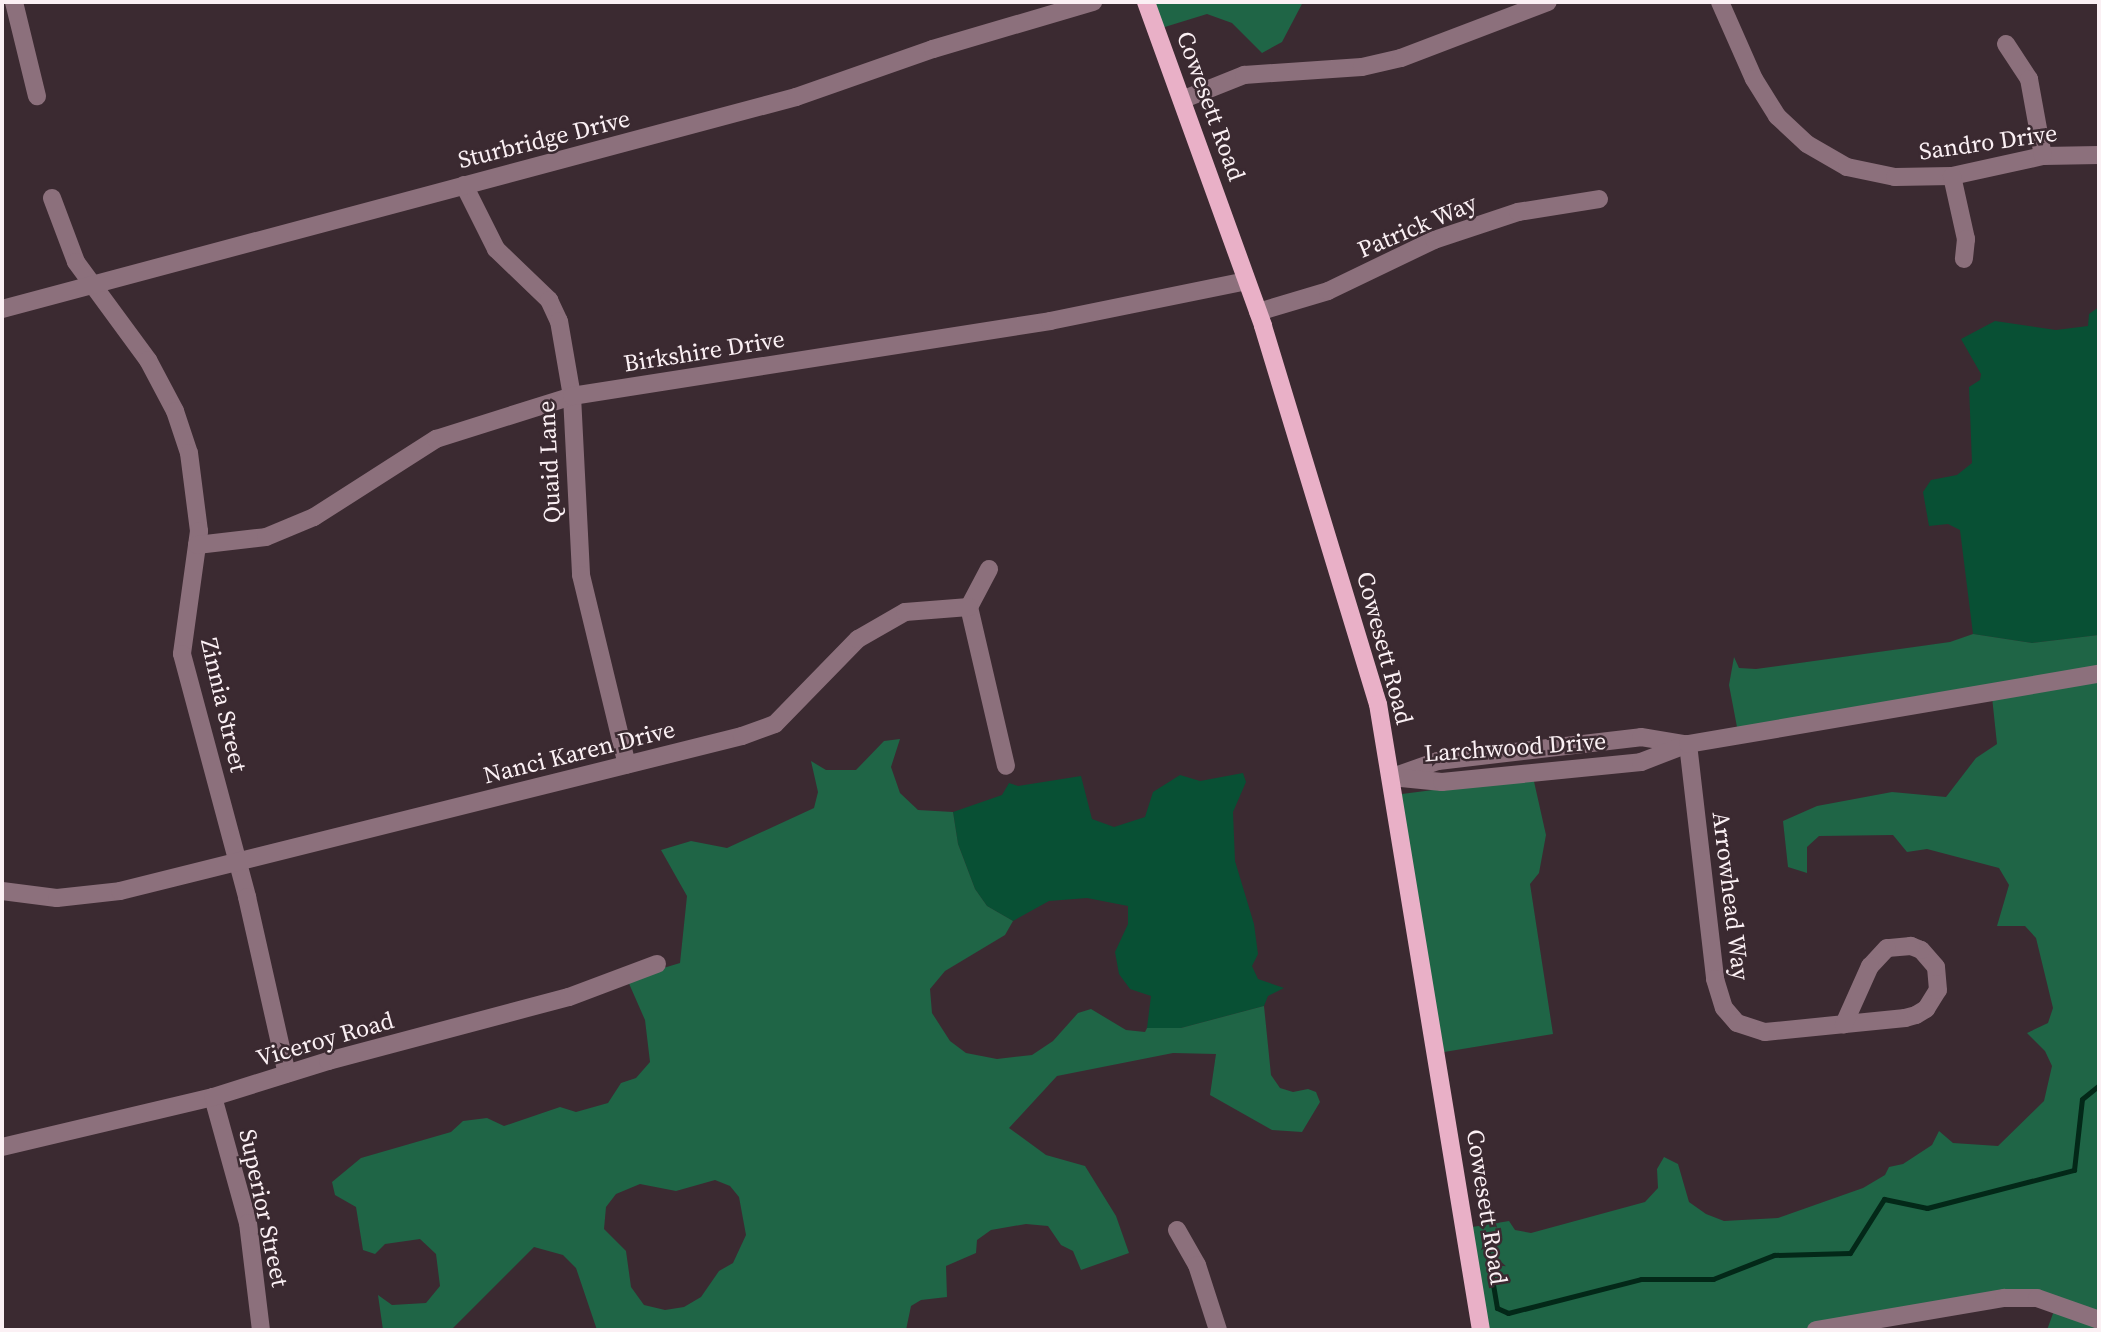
<!DOCTYPE html>
<html>
<head>
<meta charset="utf-8">
<style>
	body { margin:0 }
	#map { position:relative; width:2101px; height:1332px; overflow:hidden; background:#3b2a31; font-family:"Source Serif 4",serif }
	div>[style] { position:absolute }
	.green>* { inset:0; background:#085034 }
	.forest>* { inset:0; background:#1f6546 }
	.stream>* { height:5px; margin:-2.5px; padding:0 2.5px; transform-origin:2.5px; border-radius:2.5px; background:#032818 }
	.minor>* { height:18px; margin:-9px; padding:0 9px; transform-origin:9px; border-radius:9px; background:#8c707c }
	.major>* { height:18px; margin:-9px; padding:0 9px; transform-origin:9px; border-radius:9px; background:#e9b0c7 }
	span { translate:-50% -50%; white-space:nowrap; text-align:center; line-height:1.15; -webkit-text-stroke:5px #3b2a31; paint-order:stroke }
	.street-label { font-size:24px; color:#fbf0f4 }
	.frame { position:absolute; inset:0; border:4px solid #fbf0f4; pointer-events:none }
</style>
</head>
<body>
<div id="map">
	<div class="green">
		<div style="clip-path:polygon(2099px 307px,2099px 635px,2032px 643px,1973px 634px,1960px 530px,1948px 524px,1929px 526px,1923px 492px,1931px 480px,1957px 475px,1972px 463px,1969px 387px,1980px 380px,1981px 374px,1961px 339px,1995px 321px,2056px 330px,2088px 326px,2089px 314px)"></div>
		<div style="clip-path:polygon(1243px 773px,1246px 782px,1233px 812px,1235px 861px,1254px 924px,1258px 954px,1252px 966px,1258px 979px,1284px 988px,1268px 996px,1264px 1006px,1181px 1028px,1147px 1028px,1151px 996px,1130px 989px,1119px 974px,1115px 952px,1128px 924px,1128px 906px,1087px 898px,1049px 901px,1013px 921px,987px 906px,975px 889px,958px 844px,953px 812px,1002px 795px,1009px 783px,1018px 786px,1081px 776px,1092px 819px,1114px 827px,1145px 817px,1153px 792px,1180px 775px,1200px 781px)"></div>
	</div>
	<div class="forest">
		<div style="clip-path:polygon(1145px 2px,1303px 2px,1282px 42px,1262px 53px,1232px 23px,1207px 14px,1155px 30px)"></div>
		<div style="clip-path:polygon(1973px 634px,2032px 643px,2099px 635px,2099px 1330px,2047px 1330px,2055px 1308px,2032px 1298px,1817px 1330px,1479px 1330px,1466px 1228px,1509px 1221px,1515px 1230px,1531px 1233px,1645px 1202px,1658px 1188px,1657px 1169px,1664px 1157px,1678px 1164px,1689px 1202px,1706px 1214px,1724px 1221px,1778px 1218px,1863px 1188px,1885px 1175px,1889px 1167px,1903px 1164px,1932px 1145px,1939px 1131px,1953px 1143px,1998px 1146px,2044px 1101px,2052px 1066px,2045px 1051px,2027px 1033px,2048px 1023px,2053px 1008px,2036px 938px,2025px 926px,1997px 926px,2009px 885px,1999px 868px,1927px 849px,1907px 852px,1893px 835px,1819px 836px,1807px 847px,1807px 873px,1788px 867px,1783px 821px,1817px 806px,1892px 792px,1946px 797px,1976px 758px,1997px 744px,1992px 697px,1737px 727px,1729px 685px,1734px 657px,1739px 668px,1756px 669px,1950px 642px)"></div>
		<div style="clip-path:polygon(evenodd,900px 739px,891px 767px,900px 793px,918px 810px,953px 812px,958px 844px,975px 889px,987px 906px,1013px 921px,1005px 935px,945px 971px,930px 989px,932px 1013px,950px 1041px,966px 1053px,997px 1059px,1032px 1055px,1053px 1041px,1078px 1013px,1091px 1009px,1126px 1030px,1145px 1032px,1147px 1028px,1181px 1028px,1264px 1006px,1271px 1075px,1280px 1088px,1293px 1092px,1308px 1089px,1316px 1092px,1320px 1102px,1302px 1132px,1272px 1130px,1210px 1095px,1216px 1054px,1173px 1053px,1057px 1076px,1009px 1128px,1046px 1155px,1085px 1166px,1116px 1216px,1129px 1253px,1081px 1270px,1073px 1251px,1061px 1245px,1048px 1226px,1026px 1224px,991px 1230px,977px 1240px,976px 1253px,946px 1266px,947px 1297px,921px 1300px,911px 1306px,906px 1330px,597px 1330px,576px 1268px,563px 1255px,534px 1247px,451px 1330px,383px 1330px,378px 1295px,392px 1305px,426px 1303px,440px 1286px,436px 1254px,420px 1239px,385px 1244px,375px 1254px,363px 1250px,356px 1207px,335px 1195px,332px 1182px,361px 1158px,451px 1132px,463px 1121px,487px 1118px,504px 1126px,560px 1107px,576px 1112px,608px 1103px,621px 1083px,636px 1078px,650px 1062px,645px 1020px,627px 979px,680px 963px,687px 896px,661px 850px,691px 841px,727px 848px,814px 808px,818px 792px,811px 761px,826px 770px,856px 770px,884px 741px,900px 739px,715px 1180px,730px 1186px,739px 1197px,746px 1235px,733px 1263px,719px 1271px,701px 1297px,684px 1307px,665px 1310px,644px 1305px,631px 1287px,626px 1251px,604px 1229px,606px 1207px,616px 1194px,640px 1184px,676px 1191px,715px 1180px)"></div>
		<div style="clip-path:polygon(1533px 777px,1546px 835px,1539px 873px,1530px 884px,1553px 1034px,1438px 1053px,1394px 795px)"></div>
	</div>
	<div class="stream">
		<div style="left:1486px;top:1243px;width:66px;rotate:80.4deg"></div>
		<div style="left:1497px;top:1308px;width:12px;rotate:24deg"></div>
		<div style="left:1508px;top:1313px;width:137px;rotate:-14.3deg"></div>
		<div style="left:1641px;top:1279px;width:72px"></div>
		<div style="left:1713px;top:1279px;width:66px;rotate:-21.5deg"></div>
		<div style="left:1774px;top:1255px;width:76px;rotate:-1.5deg"></div>
		<div style="left:1850px;top:1253px;width:64px;rotate:-57.8deg"></div>
		<div style="left:1884px;top:1199px;width:44px;rotate:11.8deg"></div>
		<div style="left:1927px;top:1208px;width:152px;rotate:-14.5deg"></div>
		<div style="left:2074px;top:1170px;width:71px;rotate:-83.6deg"></div>
		<div style="left:2082px;top:1099px;width:22px;rotate:-39deg"></div>
	</div>
	<div class="minor">
		<div style="left:14px;top:2px;width:97px;rotate:76.3deg"></div>
		<div style="left:1720px;top:2px;width:84px;rotate:66.2deg"></div>
		<div style="left:1754px;top:79px;width:44px;rotate:58.1deg"></div>
		<div style="left:1777px;top:116px;width:41px;rotate:43deg"></div>
		<div style="left:1807px;top:144px;width:46px;rotate:29.9deg"></div>
		<div style="left:1847px;top:167px;width:49px;rotate:11.8deg"></div>
		<div style="left:1895px;top:177px;width:57px;rotate:-1deg"></div>
		<div style="left:1952px;top:176px;width:93px;rotate:-12.4deg"></div>
		<div style="left:2043px;top:156px;width:56px;rotate:-1deg"></div>
		<div style="left:2006px;top:44px;width:42px;rotate:56.7deg"></div>
		<div style="left:2029px;top:79px;width:78px;rotate:79.7deg"></div>
		<div style="left:1184px;top:99px;width:65px;rotate:-21.8deg"></div>
		<div style="left:1244px;top:75px;width:118px;rotate:-3.9deg"></div>
		<div style="left:1362px;top:67px;width:40px;rotate:-13deg"></div>
		<div style="left:1401px;top:58px;width:157px;rotate:-20.9deg"></div>
		<div style="left:1952px;top:176px;width:65px;rotate:77.5deg"></div>
		<div style="left:1966px;top:239px;width:20px;rotate:96deg"></div>
		<div style="left:464px;top:185px;width:72px;rotate:63.4deg"></div>
		<div style="left:496px;top:249px;width:74px;rotate:43.9deg"></div>
		<div style="left:549px;top:300px;width:23px;rotate:65deg"></div>
		<div style="left:559px;top:321px;width:76px;rotate:80.2deg"></div>
		<div style="left:572px;top:396px;width:179px;rotate:87.1deg"></div>
		<div style="left:581px;top:575px;width:195px;rotate:76.4deg"></div>
		<div style="left:52px;top:198px;width:68px;rotate:69.4deg"></div>
		<div style="left:76px;top:262px;width:122px;rotate:53.7deg"></div>
		<div style="left:148px;top:360px;width:58px;rotate:62.1deg"></div>
		<div style="left:175px;top:411px;width:44px;rotate:71.6deg"></div>
		<div style="left:189px;top:453px;width:79px;rotate:82.7deg"></div>
		<div style="left:199px;top:531px;width:124px;rotate:97.9deg"></div>
		<div style="left:182px;top:654px;width:252px;rotate:75deg"></div>
		<div style="left:247px;top:897px;width:181px;rotate:77.3deg"></div>
		<div style="left:2px;top:309px;width:822px;rotate:-14.95deg"></div>
		<div style="left:796px;top:97px;width:145px;rotate:-19.3deg"></div>
		<div style="left:933px;top:49px;width:167px;rotate:-16.4deg"></div>
		<div style="left:1258px;top:312px;width:73px;rotate:-16.7deg"></div>
		<div style="left:1328px;top:291px;width:118px;rotate:-25.7deg"></div>
		<div style="left:1434px;top:240px;width:89px;rotate:-18.4deg"></div>
		<div style="left:1518px;top:212px;width:82px;rotate:-9.1deg"></div>
		<div style="left:197px;top:545px;width:69px;rotate:-6.6deg"></div>
		<div style="left:266px;top:537px;width:52px;rotate:-22.6deg"></div>
		<div style="left:314px;top:517px;width:145px;rotate:-32.6deg"></div>
		<div style="left:436px;top:439px;width:143px;rotate:-17.5deg"></div>
		<div style="left:572px;top:396px;width:484px;rotate:-8.9deg"></div>
		<div style="left:1050px;top:321px;width:200px;rotate:-11.5deg"></div>
		<div style="left:969px;top:607px;width:163px;rotate:76.9deg"></div>
		<div style="left:969px;top:607px;width:43px;rotate:-62.2deg"></div>
		<div style="left:1688px;top:744px;width:237px;rotate:83.4deg"></div>
		<div style="left:1715px;top:979px;width:30px;rotate:73deg"></div>
		<div style="left:1724px;top:1008px;width:20px;rotate:49deg"></div>
		<div style="left:1737px;top:1023px;width:29px;rotate:18deg"></div>
		<div style="left:1765px;top:1032px;width:141px;rotate:-5.7deg"></div>
		<div style="left:1905px;top:1018px;width:11px;rotate:-15deg"></div>
		<div style="left:1916px;top:1015px;width:12px;rotate:-31deg"></div>
		<div style="left:1926px;top:1009px;width:22px;rotate:-58deg"></div>
		<div style="left:1938px;top:990px;width:23px;rotate:-95deg"></div>
		<div style="left:1936px;top:967px;width:23px;rotate:-131deg"></div>
		<div style="left:1921px;top:950px;width:11px;rotate:-158deg"></div>
		<div style="left:1911px;top:946px;width:24px;rotate:175deg"></div>
		<div style="left:1887px;top:948px;width:25px;rotate:133deg"></div>
		<div style="left:1870px;top:966px;width:64px;rotate:114.1deg"></div>
		<div style="left:1398px;top:775px;width:42px;rotate:-19.3deg"></div>
		<div style="left:1438px;top:761px;width:204px;rotate:-6.7deg"></div>
		<div style="left:1641px;top:737px;width:44px;rotate:9.2deg"></div>
		<div style="left:1391px;top:777px;width:51px;rotate:5.6deg"></div>
		<div style="left:1442px;top:782px;width:200px;rotate:-5.7deg"></div>
		<div style="left:1641px;top:762px;width:50px;rotate:-21deg"></div>
		<div style="left:1688px;top:744px;width:417px;rotate:-9.7deg"></div>
		<div style="left:2px;top:891px;width:55px;rotate:7.3deg"></div>
		<div style="left:57px;top:898px;width:63px;rotate:-6.3deg"></div>
		<div style="left:120px;top:891px;width:641px;rotate:-13.99deg"></div>
		<div style="left:742px;top:736px;width:35px;rotate:-20deg"></div>
		<div style="left:775px;top:724px;width:119px;rotate:-45.7deg"></div>
		<div style="left:858px;top:639px;width:54px;rotate:-29.9deg"></div>
		<div style="left:905px;top:612px;width:64px;rotate:-4.5deg"></div>
		<div style="left:213px;top:1097px;width:131px;rotate:74.5deg"></div>
		<div style="left:248px;top:1223px;width:108px;rotate:83.1deg"></div>
		<div style="left:2px;top:1147px;width:217px;rotate:-13.3deg"></div>
		<div style="left:213px;top:1097px;width:121px;rotate:-17.4deg"></div>
		<div style="left:328px;top:1061px;width:249px;rotate:-14.9deg"></div>
		<div style="left:569px;top:997px;width:94px;rotate:-20.6deg"></div>
		<div style="left:1177px;top:1230px;width:40px;rotate:60.3deg"></div>
		<div style="left:1197px;top:1265px;width:68px;rotate:72.1deg"></div>
		<div style="left:1816px;top:1330px;width:191px;rotate:-9.7deg"></div>
		<div style="left:2004px;top:1298px;width:33px"></div>
		<div style="left:2037px;top:1298px;width:66px;rotate:19.5deg"></div>
	</div>
	<div class="major">
		<div style="left:1146px;top:2px;width:344px;rotate:70.1deg"></div>
		<div style="left:1263px;top:326px;width:395px;rotate:73.1deg"></div>
		<div style="left:1378px;top:704px;width:634px;rotate:80.66deg"></div>
	</div>
	<div class="street-label">
		<span style="left:1211px;top:106px;rotate:70deg">Cowesett Road</span>
		<span style="left:544px;top:139px;rotate:-14deg">Sturbridge Drive</span>
		<span style="left:1988px;top:142px;rotate:-8deg">Sandro Drive</span>
		<span style="left:1417px;top:226px;rotate:-23deg">Patrick Way</span>
		<span style="left:704px;top:351px;rotate:-9deg">Birkshire Drive</span>
		<span style="left:549px;top:462px;rotate:-93deg">Quaid Lane</span>
		<span style="left:1385px;top:648px;rotate:75deg">Cowesett Road</span>
		<span style="left:224px;top:705px;rotate:77deg">Zinnia Street</span>
		<span style="left:1515px;top:747px;rotate:-4deg">Larchwood Drive</span>
		<span style="left:579px;top:752px;rotate:-14deg">Nanci Karen Drive</span>
		<span style="left:1731px;top:896px;rotate:83deg">Arrowhead Way</span>
		<span style="left:325px;top:1039px;rotate:-16deg">Viceroy Road</span>
		<span style="left:1487px;top:1207px;rotate:81deg">Cowesett Road</span>
		<span style="left:264px;top:1208px;rotate:78deg">Superior Street</span>
	</div>
	<div class="frame"></div>
</div>
</body>
</html>
